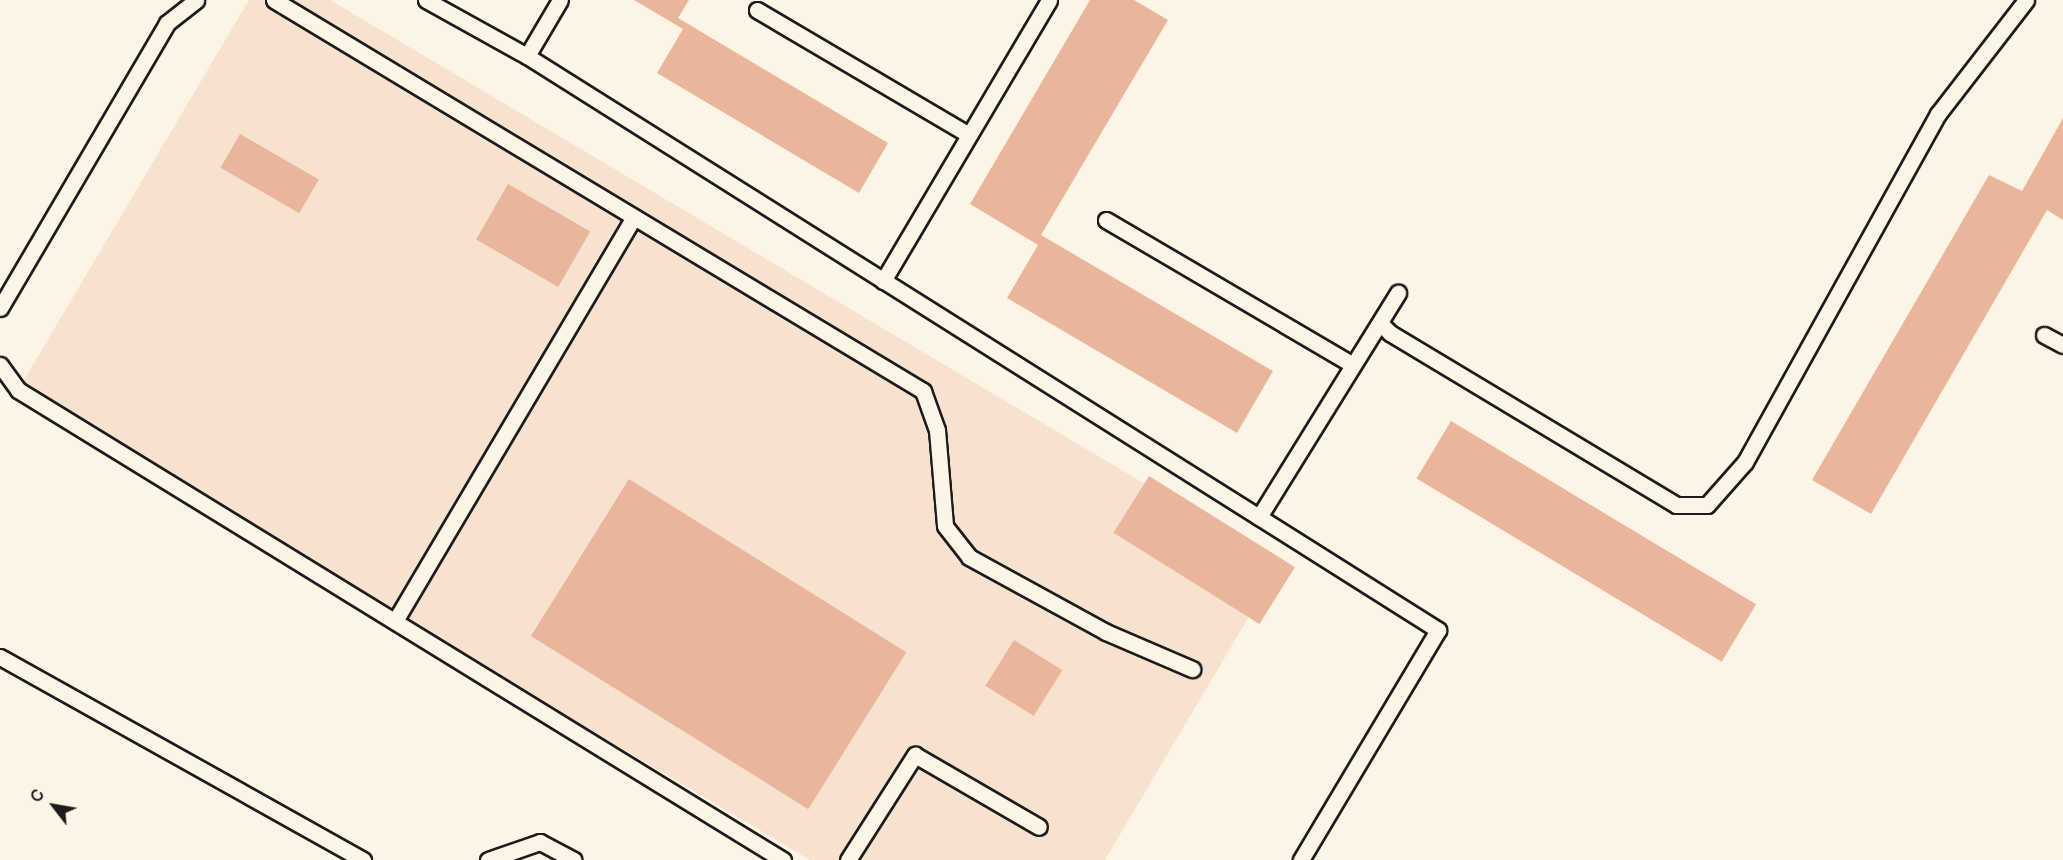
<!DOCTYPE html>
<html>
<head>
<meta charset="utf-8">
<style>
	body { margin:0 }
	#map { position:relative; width:2063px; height:860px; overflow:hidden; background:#fcf5e5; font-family:"Balsamiq Sans",sans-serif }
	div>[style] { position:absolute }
	.built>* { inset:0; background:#f6e2cf }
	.building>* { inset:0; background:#e9b69c; transform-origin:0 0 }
	.roads { filter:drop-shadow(2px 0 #1c1c1c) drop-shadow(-2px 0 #1c1c1c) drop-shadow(0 2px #1c1c1c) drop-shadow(0 -2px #1c1c1c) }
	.service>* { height:15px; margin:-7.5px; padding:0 7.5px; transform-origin:7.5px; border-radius:7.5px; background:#fcf5e5 }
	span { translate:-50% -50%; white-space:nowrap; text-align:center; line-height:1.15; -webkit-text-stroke:4.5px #fcf5e5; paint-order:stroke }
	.north { position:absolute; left:24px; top:776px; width:60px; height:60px; -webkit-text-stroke:4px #fcf5e5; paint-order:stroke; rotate:301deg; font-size:16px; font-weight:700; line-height:24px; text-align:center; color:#1c1c1c }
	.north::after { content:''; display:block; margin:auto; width:21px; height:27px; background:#1c1c1c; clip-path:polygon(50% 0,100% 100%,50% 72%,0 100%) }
</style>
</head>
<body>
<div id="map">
	<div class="built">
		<div style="clip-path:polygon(249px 0,330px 0,1280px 564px,1105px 860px,810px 860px,18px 390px)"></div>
	</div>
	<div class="building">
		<div style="clip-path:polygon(634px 0,689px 0,678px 18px,888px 143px,859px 193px,657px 73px,683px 29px)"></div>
		<div style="clip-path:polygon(1090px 0,1134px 0,1168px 20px,1041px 235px,1273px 371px,1237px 433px,1007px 298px,1038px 245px,970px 204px)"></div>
		<div style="clip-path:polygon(2063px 118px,2063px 220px,2047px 210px,1871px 514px,1812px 480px,1989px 175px,2022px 191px)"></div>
		<div style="left:240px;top:134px;width:91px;height:39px;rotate:30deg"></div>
		<div style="left:508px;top:184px;width:95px;height:64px;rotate:30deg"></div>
		<div style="left:1451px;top:421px;width:356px;height:67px;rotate:31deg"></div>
		<div style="left:1149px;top:476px;width:172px;height:67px;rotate:32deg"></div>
		<div style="left:629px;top:479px;width:327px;height:185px;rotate:32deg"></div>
		<div style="left:1014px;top:640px;width:57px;height:54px;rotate:32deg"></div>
	</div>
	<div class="roads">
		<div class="service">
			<div style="left:274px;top:0;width:758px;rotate:31.07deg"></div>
			<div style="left:923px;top:391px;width:41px;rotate:70.3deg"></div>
			<div style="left:937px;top:430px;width:96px;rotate:85.2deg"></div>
			<div style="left:945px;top:526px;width:39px;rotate:52deg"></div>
			<div style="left:969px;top:557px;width:156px;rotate:28.7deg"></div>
			<div style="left:1106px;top:632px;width:94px;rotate:23.3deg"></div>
			<div style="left:426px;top:0;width:115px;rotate:29deg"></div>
			<div style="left:527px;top:56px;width:1077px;rotate:32.21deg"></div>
			<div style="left:1438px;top:630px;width:268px;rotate:120.8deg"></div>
			<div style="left:757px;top:10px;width:246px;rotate:30.5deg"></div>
			<div style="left:527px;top:56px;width:65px;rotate:-59.5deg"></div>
			<div style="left:1106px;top:220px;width:286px;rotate:30.4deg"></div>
			<div style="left:883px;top:281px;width:326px;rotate:-59.4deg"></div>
			<div style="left:0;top:308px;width:330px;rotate:-59.6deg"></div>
			<div style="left:167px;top:23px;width:37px;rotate:-38deg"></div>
			<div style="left:1380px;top:323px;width:14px;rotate:45deg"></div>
			<div style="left:1390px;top:333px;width:334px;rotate:31deg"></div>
			<div style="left:1676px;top:505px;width:31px"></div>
			<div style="left:1707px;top:505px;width:57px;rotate:-48.5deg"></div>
			<div style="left:1745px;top:462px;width:398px;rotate:-61deg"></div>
			<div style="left:1938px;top:114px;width:144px;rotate:-52.3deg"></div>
			<div style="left:2044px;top:335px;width:21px;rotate:28deg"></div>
			<div style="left:0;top:365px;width:31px;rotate:54deg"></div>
			<div style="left:18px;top:390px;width:898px;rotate:31.57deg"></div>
			<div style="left:1259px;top:517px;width:264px;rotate:-58.2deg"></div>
			<div style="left:395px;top:621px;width:469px;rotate:-59.4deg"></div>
			<div style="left:0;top:657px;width:416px;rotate:29.2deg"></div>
			<div style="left:488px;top:860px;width:55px;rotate:-19.1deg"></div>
			<div style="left:540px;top:842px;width:38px;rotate:28deg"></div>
			<div style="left:848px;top:860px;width:125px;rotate:-57.5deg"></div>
			<div style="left:915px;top:755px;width:143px;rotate:30.1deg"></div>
		</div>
	</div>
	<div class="north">С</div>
</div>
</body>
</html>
